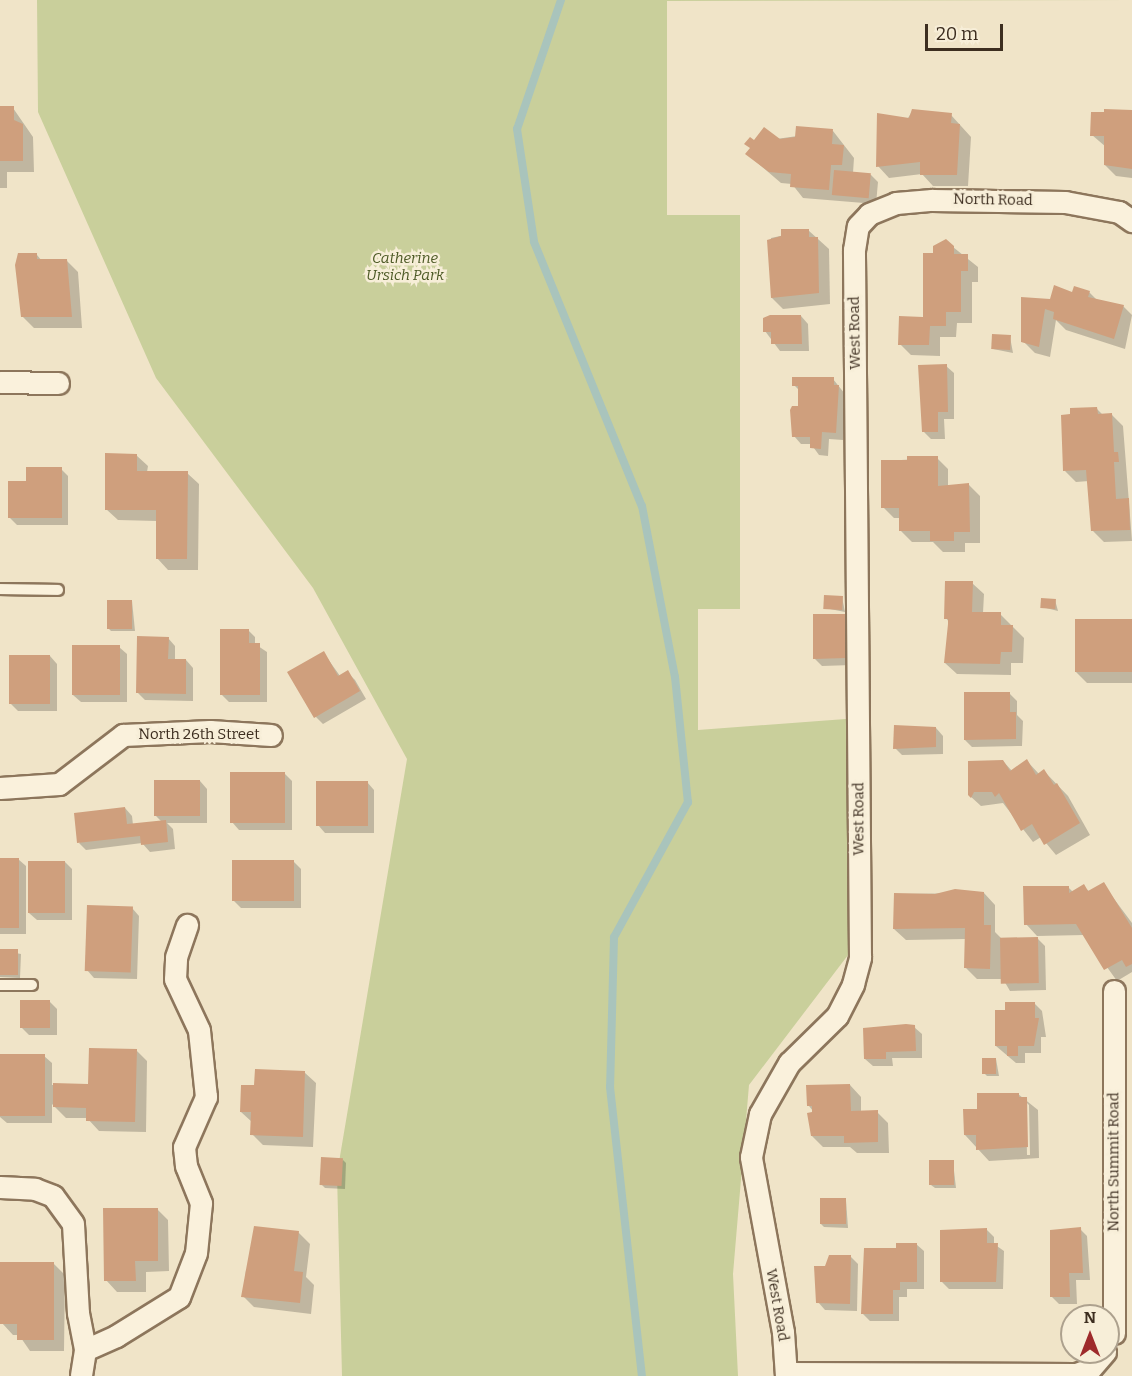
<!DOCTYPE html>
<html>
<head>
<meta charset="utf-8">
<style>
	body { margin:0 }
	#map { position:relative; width:1132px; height:1376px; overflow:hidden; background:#f0e4c8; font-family:Bitter,serif }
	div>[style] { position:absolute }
	.green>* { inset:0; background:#c9cf9b }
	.shadow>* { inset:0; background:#0003 }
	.stream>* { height:8px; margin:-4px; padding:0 4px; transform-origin:4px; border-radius:4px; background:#a9c4bc }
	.building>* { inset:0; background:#cf9f7d; transform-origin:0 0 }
	.roads { filter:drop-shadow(2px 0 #8d765c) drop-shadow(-2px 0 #8d765c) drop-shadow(0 2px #8d765c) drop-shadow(0 -2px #8d765c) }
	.service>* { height:10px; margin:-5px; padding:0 5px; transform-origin:5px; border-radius:5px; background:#faf1dc }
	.minor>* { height:21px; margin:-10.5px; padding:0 10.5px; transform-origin:10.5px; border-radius:10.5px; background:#faf1dc }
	span { translate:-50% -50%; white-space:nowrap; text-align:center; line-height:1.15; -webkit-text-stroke:5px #f7eed8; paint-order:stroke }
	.street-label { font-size:15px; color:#3d2e20 }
	.park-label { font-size:15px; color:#4d5a26; font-style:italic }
	.north { position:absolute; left:1060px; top:1304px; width:60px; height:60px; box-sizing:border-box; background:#f7eed8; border:2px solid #ada18e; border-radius:50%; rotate:0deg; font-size:16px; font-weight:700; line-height:24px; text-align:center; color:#3d2e20 }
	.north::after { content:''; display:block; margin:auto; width:21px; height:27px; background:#9e2a2b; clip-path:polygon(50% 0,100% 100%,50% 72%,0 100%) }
	.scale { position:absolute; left:925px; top:24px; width:78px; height:27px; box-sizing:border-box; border:3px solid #3d2e20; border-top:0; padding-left:8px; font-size:18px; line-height:21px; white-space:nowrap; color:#3d2e20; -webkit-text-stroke:4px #f7eed8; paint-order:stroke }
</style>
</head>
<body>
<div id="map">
	<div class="green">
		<div style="clip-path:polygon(37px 0,1132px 0,667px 1px,667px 215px,740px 215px,740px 609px,698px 609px,698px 730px,859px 718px,861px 938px,749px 1085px,733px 1274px,738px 1376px,342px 1376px,337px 1174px,407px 759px,313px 588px,156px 378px,38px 112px)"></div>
	</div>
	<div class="shadow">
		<div style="clip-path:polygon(0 106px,13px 108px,33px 137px,34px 172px,7px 172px,7px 188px,0 188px)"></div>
		<div style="clip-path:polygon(913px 110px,951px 115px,971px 137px,968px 186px,933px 186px,922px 174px,889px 178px,878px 166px)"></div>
		<div style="clip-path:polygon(1132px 112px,1132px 178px,1116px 176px,1105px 165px,1106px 147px,1092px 135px)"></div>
		<div style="clip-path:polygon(833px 131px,854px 158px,853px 173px,871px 175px,878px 182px,876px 204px,803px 198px,792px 184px,781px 183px,747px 154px,754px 142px)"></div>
		<div style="clip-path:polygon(808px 230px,829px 249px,830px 304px,783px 309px,772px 298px,771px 238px)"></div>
		<div style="clip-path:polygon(953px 247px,978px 267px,978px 282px,972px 282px,972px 323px,957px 323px,956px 337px,940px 337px,940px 356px,911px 355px,900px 344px,924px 318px)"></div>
		<div style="clip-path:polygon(37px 255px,42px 261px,66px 260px,78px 272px,82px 328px,34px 328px,22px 316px)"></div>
		<div style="clip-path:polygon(1089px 292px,1098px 301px,1123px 306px,1132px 315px,1125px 349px,1066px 330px,1056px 320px,1050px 357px,1035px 353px,1023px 341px,1023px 299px,1051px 300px)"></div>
		<div style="clip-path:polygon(801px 316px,808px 324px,809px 351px,780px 351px,765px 331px)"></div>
		<div style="clip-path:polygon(1010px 337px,1013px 353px,993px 349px)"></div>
		<div style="clip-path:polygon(946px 366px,954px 373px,954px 419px,944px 419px,945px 439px,931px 439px,924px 432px)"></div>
		<div style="clip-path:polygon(833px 379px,845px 394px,843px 440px,829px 439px,828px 456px,819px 455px,811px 444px,801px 444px,794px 436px,800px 391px,794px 385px)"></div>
		<div style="clip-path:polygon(1097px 409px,1103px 415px,1112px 415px,1123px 426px,1132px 541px,1104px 542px,1093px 531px,1089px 481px,1076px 482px,1065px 471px)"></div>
		<div style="clip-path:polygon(136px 455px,148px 466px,147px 472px,187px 473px,199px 484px,198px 570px,168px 570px,157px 558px,157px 521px,118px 520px,106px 509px)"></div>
		<div style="clip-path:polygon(937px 458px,948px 469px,948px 487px,969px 485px,980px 496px,980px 543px,965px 543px,965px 552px,943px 552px,933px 542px,912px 542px,901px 531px,901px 518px,894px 518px,883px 507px,883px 461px)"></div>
		<div style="clip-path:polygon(61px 469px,68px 476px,68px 525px,17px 525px,9px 517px,27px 482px)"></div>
		<div style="clip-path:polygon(972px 583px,984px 594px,983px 613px,1000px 614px,1024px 638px,1023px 663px,1011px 663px,1011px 675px,957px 674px,945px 663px,949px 622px,946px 618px)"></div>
		<div style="clip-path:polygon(842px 597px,845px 612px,825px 608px)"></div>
		<div style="clip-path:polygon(1055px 600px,1058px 611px,1042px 607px)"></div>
		<div style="clip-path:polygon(132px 601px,135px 631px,111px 631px,108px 628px)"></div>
		<div style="clip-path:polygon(848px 615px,852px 665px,822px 666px,814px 658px)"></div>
		<div style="clip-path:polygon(1132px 621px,1132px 683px,1087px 683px,1076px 672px)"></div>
		<div style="clip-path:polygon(248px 630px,255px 637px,255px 644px,267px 652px,267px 702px,229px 702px,222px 695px)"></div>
		<div style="clip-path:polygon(168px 638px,175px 646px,175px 660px,186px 660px,193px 668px,193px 701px,145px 700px,138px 693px)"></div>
		<div style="clip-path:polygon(119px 647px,127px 654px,127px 702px,81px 702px,73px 695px)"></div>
		<div style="clip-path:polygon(323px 652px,340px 676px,347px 672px,355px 680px,366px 699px,323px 724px,316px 717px)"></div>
		<div style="clip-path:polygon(50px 656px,57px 664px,57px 711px,18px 711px,11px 704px)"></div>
		<div style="clip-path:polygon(1010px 694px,1017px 701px,1017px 715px,1023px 721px,1022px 746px,972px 747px,965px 740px)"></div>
		<div style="clip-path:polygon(936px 728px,943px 736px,943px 754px,902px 755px,895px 748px)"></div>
		<div style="clip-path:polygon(1003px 761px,1012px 771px,1027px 761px,1039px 774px,1044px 771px,1068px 796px,1090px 835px,1056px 855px,1041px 837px,1033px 842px,1003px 803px,981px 806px,969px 795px)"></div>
		<div style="clip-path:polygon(284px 773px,292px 781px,292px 830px,239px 830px,232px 822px)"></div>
		<div style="clip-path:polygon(200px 781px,207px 789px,207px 823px,167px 823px,173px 829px,175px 849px,150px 852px,142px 843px,86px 850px,79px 843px,125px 808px,132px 816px,133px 825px,162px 822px,156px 816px)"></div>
		<div style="clip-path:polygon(367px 782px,374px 790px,374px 833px,325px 833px,318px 825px)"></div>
		<div style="clip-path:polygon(0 859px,18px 859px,26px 866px,26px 934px,0 934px)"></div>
		<div style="clip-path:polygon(65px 862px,72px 869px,72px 920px,37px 920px,29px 913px)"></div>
		<div style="clip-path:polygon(294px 862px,301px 869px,301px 908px,241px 908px,233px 900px)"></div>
		<div style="clip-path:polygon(1103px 884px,1132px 923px,1132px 972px,1117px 981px,1084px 935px,1037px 936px,1026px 924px,1068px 887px,1073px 892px,1083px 886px,1090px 892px)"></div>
		<div style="clip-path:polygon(984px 893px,995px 905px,995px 932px,1001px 938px,1038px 939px,1045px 946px,1046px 990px,1010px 991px,1003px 979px,977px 979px,966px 968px,966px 939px,906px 940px,894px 929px,895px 894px)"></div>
		<div style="clip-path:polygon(132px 908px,139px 916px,137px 979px,94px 978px,87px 970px)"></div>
		<div style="clip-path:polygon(0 950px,21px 954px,20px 978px,0 977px)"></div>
		<div style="clip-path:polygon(50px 1002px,57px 1009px,57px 1035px,29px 1035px,22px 1028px)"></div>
		<div style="clip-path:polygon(1034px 1003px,1042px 1011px,1046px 1037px,1041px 1037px,1041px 1053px,1025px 1053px,1025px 1063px,1016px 1063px,996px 1046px,1006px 1012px)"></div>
		<div style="clip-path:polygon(914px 1027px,922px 1034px,922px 1058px,892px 1058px,893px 1066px,873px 1066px,865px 1059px)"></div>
		<div style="clip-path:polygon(136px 1050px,147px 1061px,146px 1132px,99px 1131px,87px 1118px,66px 1118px,52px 1104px,52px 1123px,7px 1123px,0 1117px,0 1056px,44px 1056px,52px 1063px,52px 1085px,89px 1085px)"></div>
		<div style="clip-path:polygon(996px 1059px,999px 1076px,987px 1076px,984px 1073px)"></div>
		<div style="clip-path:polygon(304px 1072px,316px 1083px,313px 1147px,263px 1145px,252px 1134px,252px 1122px,241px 1112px)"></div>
		<div style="clip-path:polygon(850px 1085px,861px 1097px,861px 1112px,877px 1112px,888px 1123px,889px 1153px,857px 1153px,850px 1147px,823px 1147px,812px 1136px,813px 1111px,809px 1106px)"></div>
		<div style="clip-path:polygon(evenodd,1018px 1094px,1038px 1110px,1039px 1158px,989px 1161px,965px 1135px,978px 1111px,1018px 1094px,1026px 1102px,1029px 1105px,1030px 1155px,1027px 1155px,1026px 1102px)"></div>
		<div style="clip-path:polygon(343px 1160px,346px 1163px,345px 1189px,325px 1188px,321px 1184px)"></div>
		<div style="clip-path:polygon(953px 1162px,956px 1188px,935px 1188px,931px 1185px)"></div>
		<div style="clip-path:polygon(846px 1200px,848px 1228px,824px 1227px,821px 1224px)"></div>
		<div style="clip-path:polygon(157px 1209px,168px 1220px,169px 1271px,146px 1272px,146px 1292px,117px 1292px,106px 1280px)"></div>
		<div style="clip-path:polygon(986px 1229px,994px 1237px,994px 1244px,1004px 1251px,1003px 1289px,949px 1289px,942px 1282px)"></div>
		<div style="clip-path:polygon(1080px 1229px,1087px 1236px,1090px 1280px,1076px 1280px,1077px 1304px,1059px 1304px,1051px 1296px)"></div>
		<div style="clip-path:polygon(298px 1232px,310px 1244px,306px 1277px,314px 1285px,311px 1314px,254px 1307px,243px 1296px,246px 1270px,250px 1271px)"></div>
		<div style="clip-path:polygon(916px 1244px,924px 1251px,924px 1289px,907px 1289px,907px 1297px,899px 1297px,899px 1321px,870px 1321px,863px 1314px,897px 1249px)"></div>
		<div style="clip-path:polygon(851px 1257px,858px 1264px,857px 1311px,825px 1310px,818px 1302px,826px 1268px)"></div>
		<div style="clip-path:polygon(53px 1263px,65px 1275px,64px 1351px,30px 1351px,19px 1335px,13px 1335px,2px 1323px)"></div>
	</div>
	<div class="stream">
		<div style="left:561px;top:0;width:136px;rotate:108.8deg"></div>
		<div style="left:517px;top:129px;width:114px;rotate:81.4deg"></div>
		<div style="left:534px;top:242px;width:285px;rotate:67.8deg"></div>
		<div style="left:642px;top:506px;width:174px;rotate:79.1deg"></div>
		<div style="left:675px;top:677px;width:126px;rotate:84.1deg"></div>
		<div style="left:688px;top:802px;width:154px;rotate:118.7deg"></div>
		<div style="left:614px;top:937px;width:150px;rotate:91.5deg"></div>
		<div style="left:610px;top:1087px;width:291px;rotate:83.7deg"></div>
	</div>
	<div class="building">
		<div style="clip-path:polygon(0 106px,14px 106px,14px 120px,23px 124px,23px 161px,0 161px)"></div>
		<div style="clip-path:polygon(912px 109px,952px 113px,951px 123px,960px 124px,957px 175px,920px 175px,920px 162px,876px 167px,877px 113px,909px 118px)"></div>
		<div style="clip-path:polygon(1104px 109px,1132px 110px,1132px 169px,1104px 165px,1104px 136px,1090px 136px,1091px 112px,1104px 112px)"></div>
		<div style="clip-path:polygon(796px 126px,833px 129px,832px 144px,844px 145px,842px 165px,831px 165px,829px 190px,790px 187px,791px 174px,769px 172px,745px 154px,750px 148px,744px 144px,750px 137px,754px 140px,764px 127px,780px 139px,795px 137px)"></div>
		<div style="left:834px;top:170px;width:37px;height:25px;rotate:5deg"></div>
		<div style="clip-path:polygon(781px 229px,809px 229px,809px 237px,818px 237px,819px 293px,771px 298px,767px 240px,781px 236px)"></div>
		<div style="clip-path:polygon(946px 239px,954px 246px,954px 254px,968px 254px,968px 271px,961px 271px,961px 312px,946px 312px,946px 326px,930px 326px,929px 345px,898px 345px,899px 316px,923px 317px,923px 253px,933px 253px,933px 246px)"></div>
		<div style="clip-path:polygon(18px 253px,37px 253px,37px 259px,67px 259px,72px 317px,21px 317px,15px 265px)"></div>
		<div style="clip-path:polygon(1054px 285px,1072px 292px,1074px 286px,1090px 291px,1088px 297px,1124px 305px,1114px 339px,1053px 319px,1054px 312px,1045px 309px,1039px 347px,1021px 342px,1021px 297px,1050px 299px)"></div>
		<div style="clip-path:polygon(770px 315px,801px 315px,802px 344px,771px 344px,771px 332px,763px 332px,763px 318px)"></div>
		<div style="left:992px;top:334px;width:19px;height:15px;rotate:3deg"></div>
		<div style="clip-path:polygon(947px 364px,948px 412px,938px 412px,938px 432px,922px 432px,918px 365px)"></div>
		<div style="clip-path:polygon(792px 377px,834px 377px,834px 385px,839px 385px,836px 433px,822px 432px,821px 449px,810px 448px,810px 437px,792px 437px,790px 410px,792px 406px,798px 406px,798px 386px,792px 386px)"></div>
		<div style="clip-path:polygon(1097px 407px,1098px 414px,1112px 413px,1114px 452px,1118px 452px,1119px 462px,1114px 462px,1116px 499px,1129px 498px,1130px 530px,1091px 531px,1086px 470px,1063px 471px,1061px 415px,1070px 414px,1070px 408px)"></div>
		<div style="clip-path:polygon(105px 453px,137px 454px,137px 471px,188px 471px,187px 559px,156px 559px,156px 510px,105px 510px)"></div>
		<div style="clip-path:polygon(907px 456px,938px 456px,938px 486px,969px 483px,970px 532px,954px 532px,954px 541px,930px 541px,930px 531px,899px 531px,899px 508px,881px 508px,881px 460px,907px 460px)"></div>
		<div style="clip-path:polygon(26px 467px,62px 467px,62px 518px,8px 518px,8px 481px,26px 481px)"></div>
		<div style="clip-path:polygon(945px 581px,973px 581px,972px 612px,1001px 612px,1001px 625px,1013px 625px,1012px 652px,1001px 652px,1000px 664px,944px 663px,948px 624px,948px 619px,944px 619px)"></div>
		<div style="left:824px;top:595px;width:19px;height:14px;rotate:3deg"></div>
		<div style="left:1041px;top:598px;width:15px;height:10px;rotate:4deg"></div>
		<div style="left:107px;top:600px;width:25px;height:29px"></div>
		<div style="clip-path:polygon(813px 614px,849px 614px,854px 654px,846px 654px,846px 658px,813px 659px)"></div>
		<div style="left:1075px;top:619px;width:57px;height:53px"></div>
		<div style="clip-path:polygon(220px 629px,249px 629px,249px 643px,260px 643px,260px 695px,220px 695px)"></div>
		<div style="clip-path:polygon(137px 636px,169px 637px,168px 659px,186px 659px,186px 694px,136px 693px)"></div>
		<div style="left:72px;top:645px;width:48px;height:50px"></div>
		<div style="clip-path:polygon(324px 651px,338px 676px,348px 670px,360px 691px,314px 718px,287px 672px)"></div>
		<div style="left:9px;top:655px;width:41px;height:49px"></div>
		<div style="clip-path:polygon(964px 692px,1010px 692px,1010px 712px,1016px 712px,1016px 739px,964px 740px)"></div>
		<div style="clip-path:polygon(894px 725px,936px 727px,936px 747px,893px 749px)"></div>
		<div style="clip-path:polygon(1027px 759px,1036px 775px,1044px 769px,1054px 785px,1057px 783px,1080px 823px,1044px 845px,1032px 824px,1021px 831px,999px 793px,995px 797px,992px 792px,974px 792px,971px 798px,968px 795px,968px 761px,1003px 760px,1010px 771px)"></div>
		<div style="left:230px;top:772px;width:55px;height:51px"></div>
		<div style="left:154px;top:780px;width:46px;height:36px"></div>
		<div style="left:316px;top:781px;width:52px;height:45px"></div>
		<div style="clip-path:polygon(125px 807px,127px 824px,166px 820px,168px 842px,141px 845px,140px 836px,77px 843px,74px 813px)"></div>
		<div style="left:0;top:858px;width:19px;height:70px"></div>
		<div style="left:232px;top:860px;width:62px;height:41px"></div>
		<div style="left:28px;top:861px;width:37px;height:52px"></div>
		<div style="clip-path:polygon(1104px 882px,1132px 928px,1132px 964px,1126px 967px,1122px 960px,1104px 970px,1076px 924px,1024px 925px,1023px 886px,1069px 886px,1069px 893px,1084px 884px,1088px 891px)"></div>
		<div style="clip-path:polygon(955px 889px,984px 892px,984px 925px,991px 925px,990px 969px,964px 968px,965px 928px,893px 929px,894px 893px,935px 894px)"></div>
		<div style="left:87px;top:905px;width:46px;height:66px;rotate:2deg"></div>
		<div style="left:1038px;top:937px;width:46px;height:38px;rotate:89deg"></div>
		<div style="left:0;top:949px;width:18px;height:26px"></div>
		<div style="left:20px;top:1000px;width:30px;height:28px"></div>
		<div style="clip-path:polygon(1005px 1002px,1035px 1002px,1035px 1018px,1039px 1018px,1034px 1046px,1018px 1046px,1018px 1056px,1007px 1056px,1007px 1046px,995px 1046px,995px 1010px,1005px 1010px)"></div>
		<div style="clip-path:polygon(906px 1024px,915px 1025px,916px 1051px,886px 1052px,886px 1059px,864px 1059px,863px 1028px)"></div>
		<div style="clip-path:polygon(89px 1048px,137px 1049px,135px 1122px,86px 1121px,86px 1108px,53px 1107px,53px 1083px,88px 1084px)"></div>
		<div style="left:0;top:1054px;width:45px;height:62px"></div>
		<div style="left:982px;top:1058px;width:14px;height:16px"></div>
		<div style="clip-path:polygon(255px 1069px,305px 1071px,303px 1137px,250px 1135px,251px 1112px,240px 1112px,241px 1085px,254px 1085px)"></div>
		<div style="clip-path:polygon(850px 1084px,851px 1111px,878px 1110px,878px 1142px,844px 1143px,844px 1136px,811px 1136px,807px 1113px,812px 1112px,812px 1106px,807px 1106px,806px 1085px)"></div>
		<div style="clip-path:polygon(977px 1093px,1019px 1093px,1019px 1097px,1027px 1097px,1028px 1147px,976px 1150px,976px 1135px,964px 1135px,963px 1109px,977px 1109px)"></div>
		<div style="left:321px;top:1157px;width:22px;height:28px;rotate:3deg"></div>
		<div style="left:954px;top:1160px;width:25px;height:25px;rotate:90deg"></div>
		<div style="left:820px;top:1198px;width:26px;height:26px"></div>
		<div style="clip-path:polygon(103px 1208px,158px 1208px,158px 1261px,135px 1261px,136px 1281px,104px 1281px)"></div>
		<div style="clip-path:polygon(254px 1226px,299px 1231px,294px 1271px,303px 1272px,300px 1303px,241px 1297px)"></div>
		<div style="clip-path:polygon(1081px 1227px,1083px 1273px,1069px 1273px,1070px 1297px,1050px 1297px,1050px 1230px)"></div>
		<div style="clip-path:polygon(987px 1228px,987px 1243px,998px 1243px,996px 1282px,940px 1282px,940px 1230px)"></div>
		<div style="clip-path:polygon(896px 1243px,917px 1243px,917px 1282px,900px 1282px,900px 1290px,893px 1290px,893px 1314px,861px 1314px,864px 1248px,896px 1248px)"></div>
		<div style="clip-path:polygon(829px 1255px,851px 1255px,850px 1304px,816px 1303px,814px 1266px,825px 1266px)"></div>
		<div style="clip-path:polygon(0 1262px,54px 1262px,54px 1340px,17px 1340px,17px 1324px,0 1324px)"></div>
	</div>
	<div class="roads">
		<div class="service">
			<div style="left:0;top:589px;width:58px;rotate:1deg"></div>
			<div style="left:0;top:985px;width:32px"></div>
		</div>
		<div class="minor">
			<div style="left:0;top:382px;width:58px;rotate:1deg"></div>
			<div style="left:0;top:788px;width:59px;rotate:-3.9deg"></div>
			<div style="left:59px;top:784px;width:81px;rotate:-37.4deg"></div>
			<div style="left:123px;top:735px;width:87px;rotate:-2.6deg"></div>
			<div style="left:210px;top:731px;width:61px;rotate:3.8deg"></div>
			<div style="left:1114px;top:991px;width:342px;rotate:90deg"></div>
			<div style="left:0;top:1187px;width:35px;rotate:3deg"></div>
			<div style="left:35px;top:1189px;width:19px;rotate:21deg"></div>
			<div style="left:53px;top:1196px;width:34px;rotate:54deg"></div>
			<div style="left:73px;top:1224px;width:89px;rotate:86.8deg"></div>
			<div style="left:78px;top:1313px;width:38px;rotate:79deg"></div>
			<div style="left:85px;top:1350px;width:26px;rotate:99deg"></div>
			<div style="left:85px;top:1350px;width:34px;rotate:-24deg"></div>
			<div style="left:116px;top:1336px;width:74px;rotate:-31.8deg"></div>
			<div style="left:179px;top:1297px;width:47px;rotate:-68.9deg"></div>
			<div style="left:196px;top:1253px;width:50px;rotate:-84.3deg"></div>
			<div style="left:201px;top:1203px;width:40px;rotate:-112deg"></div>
			<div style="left:186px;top:1166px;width:19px;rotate:-96deg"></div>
			<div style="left:184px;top:1147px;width:55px;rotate:-66.3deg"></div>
			<div style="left:206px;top:1097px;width:67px;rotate:-96deg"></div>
			<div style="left:199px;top:1030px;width:56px;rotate:-115.2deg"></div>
			<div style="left:175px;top:979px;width:22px;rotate:-87deg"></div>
			<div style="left:176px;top:957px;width:34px;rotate:-71deg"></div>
			<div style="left:786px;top:1373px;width:290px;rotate:0.2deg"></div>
			<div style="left:1076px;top:1374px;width:15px;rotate:-20deg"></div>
			<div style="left:1090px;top:1369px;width:23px;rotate:-49deg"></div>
			<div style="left:786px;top:1376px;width:44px;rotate:-93.9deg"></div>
			<div style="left:783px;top:1332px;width:178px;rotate:-100.4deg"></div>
			<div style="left:751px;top:1157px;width:44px;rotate:-78.2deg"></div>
			<div style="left:760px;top:1114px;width:59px;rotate:-60.4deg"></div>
			<div style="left:789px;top:1063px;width:67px;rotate:-44.4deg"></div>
			<div style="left:837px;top:1016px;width:36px;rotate:-63deg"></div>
			<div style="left:853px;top:984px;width:28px;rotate:-75deg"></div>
			<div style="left:860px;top:957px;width:707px;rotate:-90.49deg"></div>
			<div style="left:854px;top:250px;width:24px;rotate:-81deg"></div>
			<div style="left:858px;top:226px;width:16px;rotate:-47deg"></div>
			<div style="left:869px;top:214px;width:29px;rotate:-22deg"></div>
			<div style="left:896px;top:203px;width:36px;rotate:-5deg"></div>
			<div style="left:932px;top:200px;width:133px;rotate:0.9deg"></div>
			<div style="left:1065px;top:202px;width:55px;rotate:10.5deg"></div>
			<div style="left:1119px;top:212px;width:16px;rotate:35deg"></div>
		</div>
	</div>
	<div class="street-label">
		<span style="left:993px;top:200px;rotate:1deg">North Road</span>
		<span style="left:855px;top:333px;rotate:-91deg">West Road</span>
		<span style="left:199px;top:735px">North 26th Street</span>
		<span style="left:859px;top:819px;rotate:-90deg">West Road</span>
		<span style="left:1114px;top:1162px;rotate:-90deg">North Summit Road</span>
		<span style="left:777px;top:1305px;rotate:80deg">West Road</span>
	</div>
	<div class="park-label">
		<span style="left:405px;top:267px">Catherine<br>Ursich Park</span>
	</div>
	<div class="north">N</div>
	<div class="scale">20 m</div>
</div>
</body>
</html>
